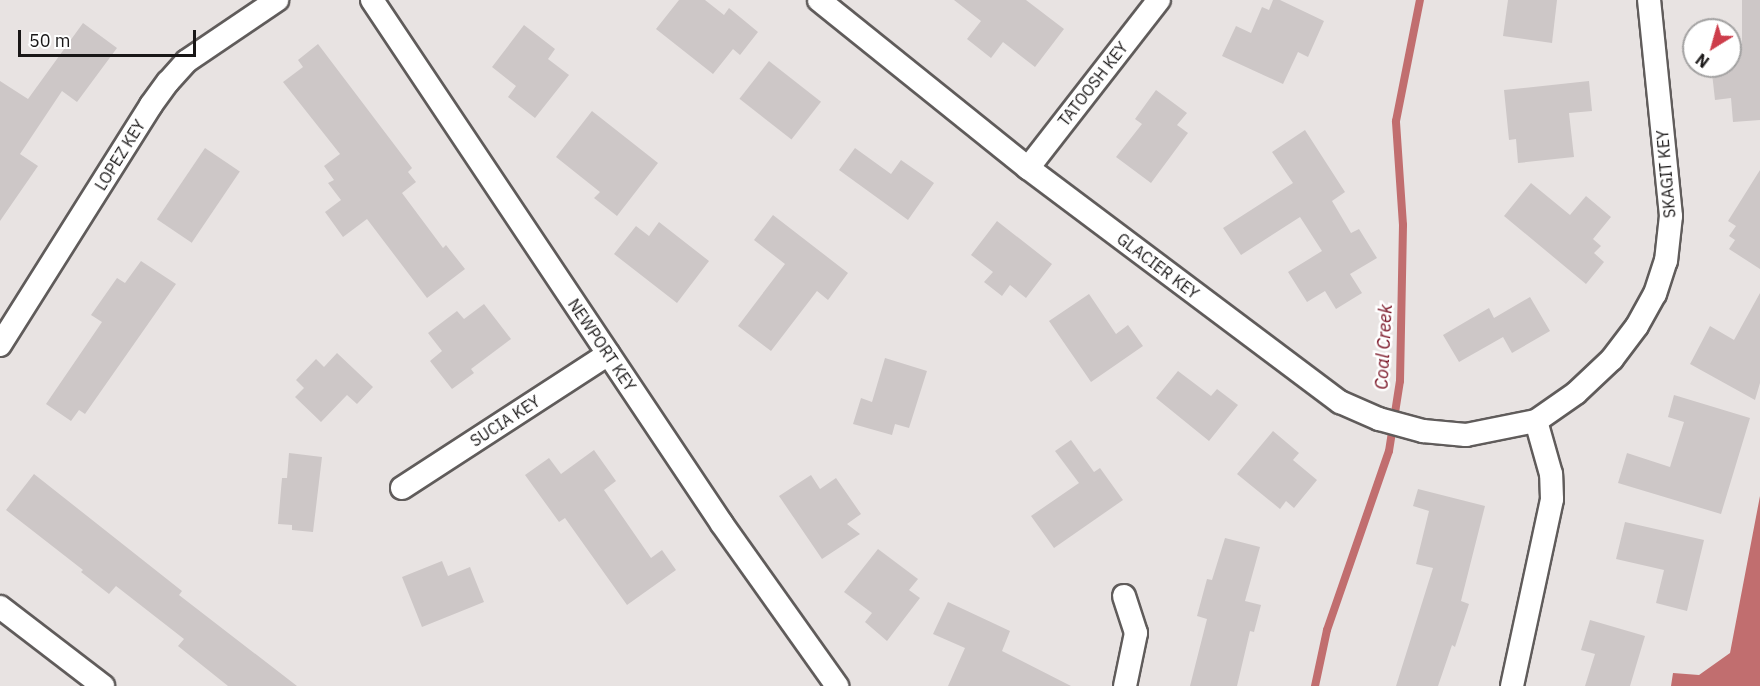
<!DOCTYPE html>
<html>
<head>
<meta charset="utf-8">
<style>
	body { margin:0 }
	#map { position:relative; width:1760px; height:686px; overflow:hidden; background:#e8e3e2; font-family:"IBM Plex Sans",sans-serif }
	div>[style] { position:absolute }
	.water>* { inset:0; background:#c16e6f }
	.stream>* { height:8px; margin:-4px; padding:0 4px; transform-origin:4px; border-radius:4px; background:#c16e6f }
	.building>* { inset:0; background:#cdc7c7; transform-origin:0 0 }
	.roads { filter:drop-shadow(2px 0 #605c5b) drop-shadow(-2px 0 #605c5b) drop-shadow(0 2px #605c5b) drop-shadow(0 -2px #605c5b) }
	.street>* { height:22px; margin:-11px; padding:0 11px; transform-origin:11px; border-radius:11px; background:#fff }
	span { translate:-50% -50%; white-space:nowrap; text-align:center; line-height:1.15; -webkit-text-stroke:5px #fff; paint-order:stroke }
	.street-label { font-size:16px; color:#191717 }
	.water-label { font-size:18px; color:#750e1f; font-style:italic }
	.north { position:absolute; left:1682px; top:18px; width:60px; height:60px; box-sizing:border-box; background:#fff; border:2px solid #a3a2a2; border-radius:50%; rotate:217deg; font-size:16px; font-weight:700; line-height:24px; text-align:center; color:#191717 }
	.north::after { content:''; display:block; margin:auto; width:21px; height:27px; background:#cd3d4b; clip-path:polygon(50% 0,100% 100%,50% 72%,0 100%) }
	.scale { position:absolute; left:18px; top:30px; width:178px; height:27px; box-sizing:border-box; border:3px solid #191717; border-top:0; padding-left:8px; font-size:18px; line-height:21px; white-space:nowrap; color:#191717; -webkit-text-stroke:4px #fff; paint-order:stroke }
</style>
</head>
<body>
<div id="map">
	<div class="water">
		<div style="clip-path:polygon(1760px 496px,1760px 686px,1671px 686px,1673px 673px,1699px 675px,1730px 653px)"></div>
	</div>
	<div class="stream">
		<div style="left:1315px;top:686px;width:57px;rotate:-77.9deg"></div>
		<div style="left:1327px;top:630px;width:189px;rotate:-70.9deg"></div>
		<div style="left:1389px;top:451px;width:71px;rotate:-81.1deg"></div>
		<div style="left:1400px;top:381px;width:156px;rotate:-88.9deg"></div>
		<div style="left:1403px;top:225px;width:104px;rotate:-93.9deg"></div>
		<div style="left:1396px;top:121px;width:123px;rotate:-78.8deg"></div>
	</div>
	<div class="building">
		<div style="clip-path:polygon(679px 0,705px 0,724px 15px,729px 8px,758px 32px,740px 55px,733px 49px,713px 74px,656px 29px)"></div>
		<div style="clip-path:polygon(954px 0,1026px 0,1064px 29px,1035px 67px,1003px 42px,991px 58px,967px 39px,981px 21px)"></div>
		<div style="clip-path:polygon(1273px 0,1280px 0,1324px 21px,1308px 57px,1298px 52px,1283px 84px,1222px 56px,1236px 26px,1251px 33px,1262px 7px,1269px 10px)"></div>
		<div style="clip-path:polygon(1508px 0,1557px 0,1552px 43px,1503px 36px)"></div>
		<div style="clip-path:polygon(1742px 0,1760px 0,1760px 120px,1733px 122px,1731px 98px,1715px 100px,1712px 73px,1730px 71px,1730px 45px,1742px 44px)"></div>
		<div style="clip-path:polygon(83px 23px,117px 48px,77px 102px,62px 91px,20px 154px,38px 166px,0 221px,0 81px,28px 99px)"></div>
		<div style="clip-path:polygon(524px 25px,555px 49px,548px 59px,569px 75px,535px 118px,508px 97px,516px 86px,492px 67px)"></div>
		<div style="clip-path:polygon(318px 44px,412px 168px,408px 172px,416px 182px,402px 193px,443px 248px,446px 245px,465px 269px,427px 298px,367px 219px,343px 237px,325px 212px,341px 200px,328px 183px,334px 180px,324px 166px,340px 154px,283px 82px,303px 67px,298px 60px)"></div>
		<div style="left:769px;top:61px;width:66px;height:48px;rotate:38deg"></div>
		<div style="clip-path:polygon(1589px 81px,1592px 111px,1569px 113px,1574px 157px,1518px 163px,1516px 139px,1509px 140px,1504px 90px)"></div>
		<div style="clip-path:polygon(1156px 90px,1187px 113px,1177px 125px,1188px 133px,1151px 183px,1116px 157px,1142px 124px,1135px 119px)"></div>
		<div style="clip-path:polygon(592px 111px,658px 163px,617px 216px,594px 198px,600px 192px,556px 157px)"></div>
		<div style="clip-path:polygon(1305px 130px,1345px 192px,1332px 201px,1351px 233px,1359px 229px,1377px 258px,1350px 274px,1362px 293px,1336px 309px,1325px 291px,1307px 302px,1288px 272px,1322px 251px,1300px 217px,1241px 255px,1223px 228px,1293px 183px,1272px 152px)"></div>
		<div style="left:205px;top:148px;width:42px;height:86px;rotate:34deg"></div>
		<div style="clip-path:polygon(855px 148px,891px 174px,901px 160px,934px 183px,908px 220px,839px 170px)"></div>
		<div style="clip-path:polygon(1760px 170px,1760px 269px,1729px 249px,1735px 240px,1729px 236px,1736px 226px,1728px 221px)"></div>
		<div style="clip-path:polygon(1531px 183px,1570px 215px,1586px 196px,1611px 217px,1593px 239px,1601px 246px,1594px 253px,1604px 262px,1586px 284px,1504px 216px)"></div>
		<div style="clip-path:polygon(773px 215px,848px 273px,828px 300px,817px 291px,771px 351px,738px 326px,785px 264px,754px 240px)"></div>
		<div style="clip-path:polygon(997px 221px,1052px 264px,1026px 298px,1010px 285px,1002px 296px,984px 282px,993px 272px,971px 255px)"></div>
		<div style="clip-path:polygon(659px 222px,709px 261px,677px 303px,614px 254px,636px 226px,649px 236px)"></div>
		<div style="clip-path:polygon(141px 261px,176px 284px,85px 414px,79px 410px,71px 421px,46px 404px,102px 322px,91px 315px,117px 278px,125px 283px)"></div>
		<div style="clip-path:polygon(1760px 293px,1760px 383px,1755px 400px,1690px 364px,1710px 326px,1734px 340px)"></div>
		<div style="clip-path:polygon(1089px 294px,1116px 334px,1128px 325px,1143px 346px,1091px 382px,1049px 321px)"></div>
		<div style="clip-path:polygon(1530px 297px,1550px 331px,1512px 353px,1503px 337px,1459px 362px,1443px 335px,1489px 308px,1494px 318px)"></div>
		<div style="clip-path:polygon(484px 304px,511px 339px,471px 369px,474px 373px,452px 389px,430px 361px,442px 351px,428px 333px,457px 311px,464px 319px)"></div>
		<div style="clip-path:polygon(337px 353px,373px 387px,357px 404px,347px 395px,321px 422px,295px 397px,304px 388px,296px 380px,316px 359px,324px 367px)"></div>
		<div style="clip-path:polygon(885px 358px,927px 371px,909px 428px,895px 424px,892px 435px,853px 424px,861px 398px,872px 402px)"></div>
		<div style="clip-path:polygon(1178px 371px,1211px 396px,1217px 389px,1238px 405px,1209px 441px,1156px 398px)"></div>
		<div style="clip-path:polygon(1674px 395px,1750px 418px,1721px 514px,1618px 483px,1627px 453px,1670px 467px,1684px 422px,1668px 417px)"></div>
		<div style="clip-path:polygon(1273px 431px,1299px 453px,1293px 460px,1317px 480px,1294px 508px,1286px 501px,1280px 509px,1237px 474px)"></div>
		<div style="clip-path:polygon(1071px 440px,1094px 472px,1100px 468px,1123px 500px,1054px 548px,1031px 516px,1079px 483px,1055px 451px)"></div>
		<div style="clip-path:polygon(594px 450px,616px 481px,604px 490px,651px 558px,662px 550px,676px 570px,627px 605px,565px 518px,559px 522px,525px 475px,549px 458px,561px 474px)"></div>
		<div style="clip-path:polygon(289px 453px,322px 457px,313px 532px,292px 530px,292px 525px,278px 524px,282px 478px,287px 478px)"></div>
		<div style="clip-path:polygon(34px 474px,182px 591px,179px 595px,297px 686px,228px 686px,178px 646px,184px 639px,116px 586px,109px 594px,81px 572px,83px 570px,6px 510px)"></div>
		<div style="clip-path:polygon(811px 475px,820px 489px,836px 478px,861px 514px,847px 524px,860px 534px,822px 559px,779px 496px)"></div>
		<div style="clip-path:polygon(1418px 489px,1485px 506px,1461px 601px,1469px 604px,1455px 647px,1452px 645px,1438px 686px,1396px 686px,1433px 568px,1416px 564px,1429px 511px,1413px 506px)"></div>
		<div style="clip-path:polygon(1625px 522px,1704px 540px,1687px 611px,1656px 603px,1664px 570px,1616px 559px)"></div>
		<div style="clip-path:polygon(1225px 538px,1260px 547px,1245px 601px,1261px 605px,1254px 632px,1250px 631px,1237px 686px,1190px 686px,1207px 619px,1197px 616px,1207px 579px,1212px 580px)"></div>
		<div style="clip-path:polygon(878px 549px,918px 579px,909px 590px,920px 598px,887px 641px,865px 622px,872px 613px,844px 592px)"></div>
		<div style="clip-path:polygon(442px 561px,448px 576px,470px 567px,484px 602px,422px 627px,402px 577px)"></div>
		<div style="clip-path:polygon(948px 602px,1010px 631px,1002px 651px,1071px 686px,948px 686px,965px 648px,933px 634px)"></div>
		<div style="clip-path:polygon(1590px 620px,1645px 636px,1630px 686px,1585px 686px,1595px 654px,1581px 650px)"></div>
	</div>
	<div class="roads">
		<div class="street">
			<div style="left:372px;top:0;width:630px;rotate:56.26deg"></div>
			<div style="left:722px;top:524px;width:199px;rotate:54.6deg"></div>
			<div style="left:819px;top:0;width:268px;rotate:38.8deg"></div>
			<div style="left:1028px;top:168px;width:390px;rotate:36.9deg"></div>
			<div style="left:1340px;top:402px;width:43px;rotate:23.6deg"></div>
			<div style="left:1379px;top:419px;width:46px;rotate:15.3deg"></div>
			<div style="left:1423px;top:431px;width:43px;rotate:5.3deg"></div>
			<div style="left:1466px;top:435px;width:71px;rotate:-11.3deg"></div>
			<div style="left:1536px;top:421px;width:49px;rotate:-35deg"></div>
			<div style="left:1576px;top:393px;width:50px;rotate:-43.4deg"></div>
			<div style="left:1612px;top:359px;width:41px;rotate:-52.9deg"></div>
			<div style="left:1637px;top:326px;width:37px;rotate:-61deg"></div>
			<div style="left:1655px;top:294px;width:35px;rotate:-72deg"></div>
			<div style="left:1666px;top:261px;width:45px;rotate:-83.7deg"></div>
			<div style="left:1671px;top:216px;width:217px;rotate:-95.8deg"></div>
			<div style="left:1028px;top:168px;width:213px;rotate:-52.1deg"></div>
			<div style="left:0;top:345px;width:284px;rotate:-57.8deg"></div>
			<div style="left:151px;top:105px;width:29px;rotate:-54deg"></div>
			<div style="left:168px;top:82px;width:28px;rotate:-48deg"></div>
			<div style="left:187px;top:61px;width:109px;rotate:-34.1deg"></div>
			<div style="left:402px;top:488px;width:246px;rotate:-33deg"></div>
			<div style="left:1124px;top:596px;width:39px;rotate:72deg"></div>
			<div style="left:1136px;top:633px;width:54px;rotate:101.7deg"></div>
			<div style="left:0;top:607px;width:130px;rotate:37.5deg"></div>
			<div style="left:1512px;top:686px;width:191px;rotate:-77.9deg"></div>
			<div style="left:1552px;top:499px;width:25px;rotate:-92deg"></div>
			<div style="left:1551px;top:474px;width:55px;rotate:-105.8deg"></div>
		</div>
	</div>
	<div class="street-label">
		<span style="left:1093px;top:84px;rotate:-52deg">TATOOSH KEY</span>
		<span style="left:120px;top:155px;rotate:-58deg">LOPEZ KEY</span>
		<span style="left:1666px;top:174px;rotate:-95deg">SKAGIT KEY</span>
		<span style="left:1158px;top:266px;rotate:37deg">GLACIER KEY</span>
		<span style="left:602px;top:345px;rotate:56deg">NEWPORT KEY</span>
		<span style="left:505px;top:421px;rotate:-33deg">SUCIA KEY</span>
	</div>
	<div class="water-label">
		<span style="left:1384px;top:347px;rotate:-87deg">Coal Creek</span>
	</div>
	<div class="north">N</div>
	<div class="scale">50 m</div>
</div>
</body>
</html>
